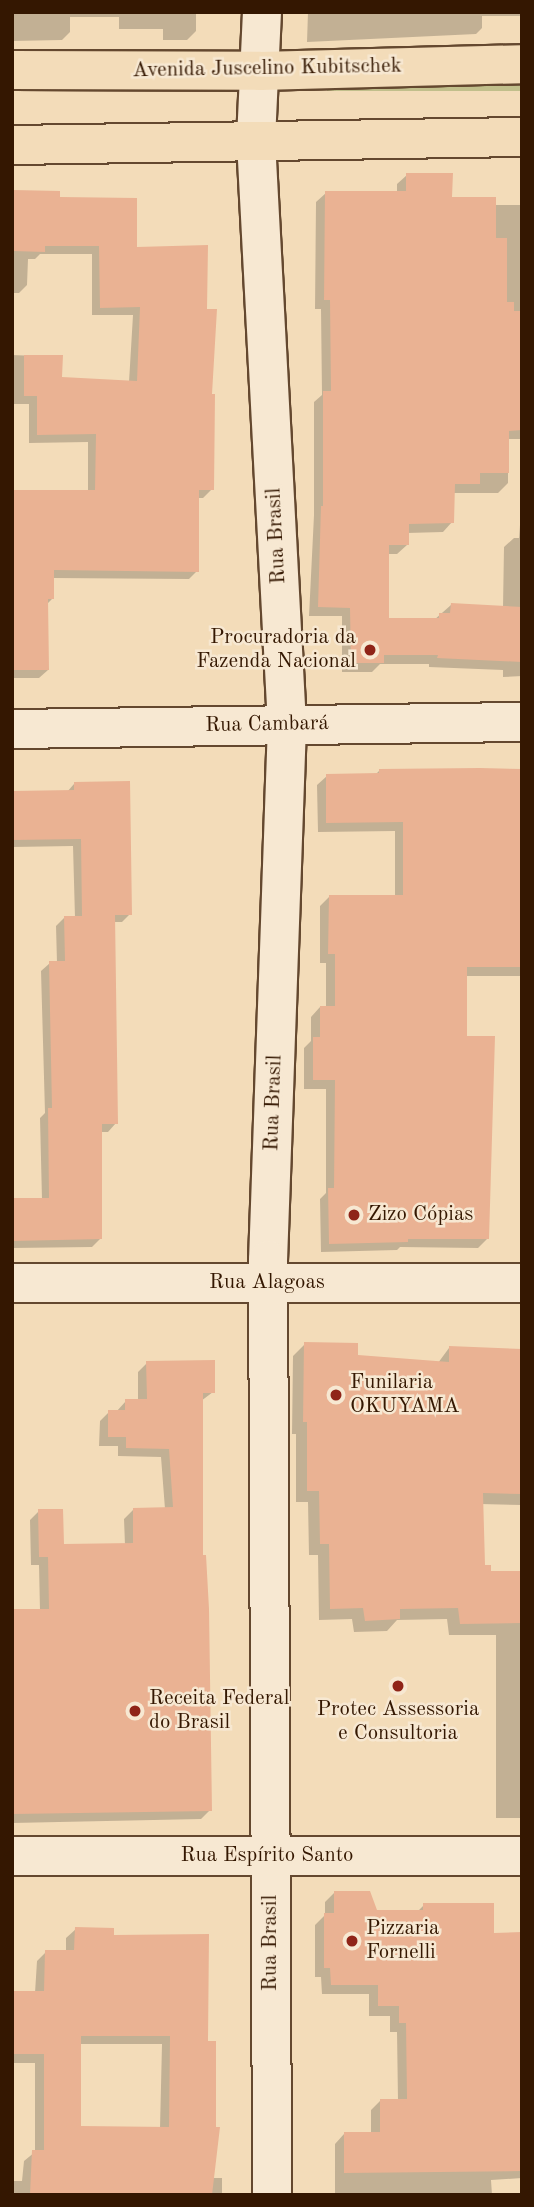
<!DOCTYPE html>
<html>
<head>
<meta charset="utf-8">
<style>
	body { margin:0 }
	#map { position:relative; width:534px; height:2207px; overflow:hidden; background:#f3dcb9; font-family:"Old Standard TT",serif }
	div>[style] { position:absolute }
	.green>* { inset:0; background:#c1bf8b; transform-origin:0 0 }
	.shadow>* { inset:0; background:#0003 }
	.building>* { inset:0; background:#eab293 }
	.roads { filter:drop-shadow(2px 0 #64482f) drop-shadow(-2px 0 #64482f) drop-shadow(0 2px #64482f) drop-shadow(0 -2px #64482f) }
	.minor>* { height:38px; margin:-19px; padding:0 19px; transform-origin:19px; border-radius:19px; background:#f7e8d2 }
	.major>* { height:38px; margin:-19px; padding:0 19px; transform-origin:19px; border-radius:19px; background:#f3dcb9 }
	.dots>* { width:19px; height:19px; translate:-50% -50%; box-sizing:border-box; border:4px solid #f7e8d2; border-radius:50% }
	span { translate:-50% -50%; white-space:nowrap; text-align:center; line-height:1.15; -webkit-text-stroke:5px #f7e8d2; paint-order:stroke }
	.street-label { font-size:21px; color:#341701 }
	.poi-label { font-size:21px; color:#341701 }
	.right { translate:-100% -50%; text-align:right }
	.left { translate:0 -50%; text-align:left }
	.frame { position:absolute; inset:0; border:14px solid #341701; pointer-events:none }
</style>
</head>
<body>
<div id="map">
	<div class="green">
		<div style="left:327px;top:64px;width:195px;height:27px"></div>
	</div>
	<div class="shadow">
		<div style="clip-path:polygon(12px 12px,196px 12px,196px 31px,187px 40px,163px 40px,163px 29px,119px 29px,119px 17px,70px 17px,70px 32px,62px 40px,12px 41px)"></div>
		<div style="clip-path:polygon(308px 12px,522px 12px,522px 16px,482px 16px,482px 28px,476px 34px,307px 42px)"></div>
		<div style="clip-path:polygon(407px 175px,451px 199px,494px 205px,522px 205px,522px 439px,508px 439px,508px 483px,498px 493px,453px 493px,452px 522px,443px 532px,407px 533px,407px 545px,397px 554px,387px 554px,387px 620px,434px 620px,451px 605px,503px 607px,504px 547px,514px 538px,519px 538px,522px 499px,522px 676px,503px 677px,503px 670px,429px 667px,429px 664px,380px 664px,372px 672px,342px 672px,342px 616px,309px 616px,314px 515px,314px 402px,322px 395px,321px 309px,315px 309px,316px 202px,326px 193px,397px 193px,397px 184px)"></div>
		<div style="clip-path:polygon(14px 192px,58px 199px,135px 249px,205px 310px,210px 395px,212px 489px,203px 498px,197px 498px,197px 571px,189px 579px,52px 578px,52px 599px,47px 604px,48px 670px,39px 678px,12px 678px,12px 491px,88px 492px,88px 442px,29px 443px,29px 404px,12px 404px,12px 355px,61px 357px,61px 379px,129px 382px,133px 315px,92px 315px,92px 254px,40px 254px,35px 259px,28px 259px,27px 285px,19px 293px,12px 293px)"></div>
		<div style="clip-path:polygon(379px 771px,522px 771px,522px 976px,466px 976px,466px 1038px,487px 1239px,478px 1248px,400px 1247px,397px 1250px,321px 1252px,320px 1199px,326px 1193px,326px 1089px,304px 1089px,304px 1048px,311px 1041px,311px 1017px,320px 1007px,326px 1007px,326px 963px,320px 963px,320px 906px,330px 896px,395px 897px,395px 831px,318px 832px,317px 785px,327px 776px,375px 775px)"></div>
		<div style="clip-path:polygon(74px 784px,130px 914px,122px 922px,113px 922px,116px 1123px,108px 1132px,100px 1132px,100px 1239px,92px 1247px,12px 1248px,12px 1199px,42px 1200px,40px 1118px,45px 1113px,41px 971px,50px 963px,57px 963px,56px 926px,64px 918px,75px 918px,73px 846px,12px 847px,12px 793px,67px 792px)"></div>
		<div style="clip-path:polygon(305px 1344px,356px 1356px,438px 1363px,449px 1348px,522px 1350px,522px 1505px,481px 1504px,484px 1567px,489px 1573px,522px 1572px,522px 1818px,496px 1818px,496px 1635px,449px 1635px,447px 1619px,397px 1620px,387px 1631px,354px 1632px,352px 1619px,319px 1620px,318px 1555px,309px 1555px,308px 1502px,296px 1502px,296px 1434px,292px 1434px,293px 1356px)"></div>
		<div style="clip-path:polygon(147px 1363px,213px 1392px,201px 1401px,202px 1557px,210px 1810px,201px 1819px,12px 1823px,12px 1611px,40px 1611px,39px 1565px,31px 1565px,30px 1520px,39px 1511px,62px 1546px,125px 1545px,124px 1519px,133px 1510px,165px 1509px,161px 1457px,118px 1456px,118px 1446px,99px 1446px,100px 1421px,109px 1412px,116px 1412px,126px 1401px,138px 1401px,138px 1372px)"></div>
		<div style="clip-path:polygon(335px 1892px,376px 1912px,417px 1912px,424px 1905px,493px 1934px,522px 1934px,522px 2178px,491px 2180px,492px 2195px,335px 2195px,335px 2144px,344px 2134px,371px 2134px,371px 2110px,380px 2101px,398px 2101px,397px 2032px,390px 2032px,390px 2016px,369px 2016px,369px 1994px,322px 1994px,321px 1977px,315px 1977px,315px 1925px,325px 1915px,325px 1902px)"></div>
		<div style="clip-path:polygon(evenodd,76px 1929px,112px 1937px,206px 2043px,212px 2178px,222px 2178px,222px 2195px,12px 2195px,12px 2181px,22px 2181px,24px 2161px,35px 2152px,35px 2063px,12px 2063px,12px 1993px,35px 1993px,37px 1961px,46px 1952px,66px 1952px,66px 1938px,76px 1929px,80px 2044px,162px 2044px,160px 2128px,80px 2127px,80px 2044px)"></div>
	</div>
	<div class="building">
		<div style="clip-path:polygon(406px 173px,453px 173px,452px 197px,496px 197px,496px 238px,507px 238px,507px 302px,514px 302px,514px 311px,522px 311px,522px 430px,509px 431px,509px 473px,480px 473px,480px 484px,455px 484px,454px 523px,409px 524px,409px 545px,389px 545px,389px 618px,439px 618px,439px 613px,450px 613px,451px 603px,522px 607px,522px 662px,437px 658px,438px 655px,384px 655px,384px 663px,351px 663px,350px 608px,318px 607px,321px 506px,323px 506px,323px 391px,331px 391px,330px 300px,324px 300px,325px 191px,406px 191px)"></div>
		<div style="clip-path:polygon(13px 190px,60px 191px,60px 197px,137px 198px,137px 247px,208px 245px,207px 309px,217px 309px,212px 394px,215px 394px,214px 490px,199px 490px,199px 572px,54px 570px,54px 599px,48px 599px,49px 670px,12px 670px,12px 490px,95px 490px,96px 434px,37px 435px,37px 396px,24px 396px,24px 355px,63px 355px,62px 377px,137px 381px,140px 307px,100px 308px,99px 246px,45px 246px,45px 252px,13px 251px)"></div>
		<div style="clip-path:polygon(480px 768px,522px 769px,522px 967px,467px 967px,467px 1036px,495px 1036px,489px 1239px,408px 1239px,408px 1242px,329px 1244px,328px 1188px,334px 1188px,335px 1080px,313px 1080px,313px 1037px,320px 1037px,320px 1006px,335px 1006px,335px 954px,328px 954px,329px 895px,403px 895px,403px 822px,326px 823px,326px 774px,379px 773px,379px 769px)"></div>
		<div style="clip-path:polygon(130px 781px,132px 915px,115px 915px,118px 1124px,102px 1124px,102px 1239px,12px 1241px,12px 1198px,49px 1198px,48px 1108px,52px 1108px,49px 961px,65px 961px,64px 916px,82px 916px,81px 839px,12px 840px,12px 791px,74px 790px,74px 782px)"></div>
		<div style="clip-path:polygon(304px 1342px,358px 1343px,358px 1355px,449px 1362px,449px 1346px,522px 1349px,522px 1494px,483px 1493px,485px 1565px,491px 1565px,491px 1571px,522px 1571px,522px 1623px,460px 1624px,458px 1608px,400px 1609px,400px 1619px,365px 1621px,363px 1608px,330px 1609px,329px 1544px,320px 1544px,319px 1491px,307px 1491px,307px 1422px,303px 1422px)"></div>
		<div style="clip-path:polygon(215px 1360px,215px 1393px,203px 1393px,203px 1555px,206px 1555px,209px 1609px,212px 1811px,12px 1814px,12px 1609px,49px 1609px,48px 1557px,39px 1557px,38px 1509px,63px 1509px,64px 1544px,133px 1543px,133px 1508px,173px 1507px,169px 1449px,126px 1448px,126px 1437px,108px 1437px,108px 1410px,125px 1410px,125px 1399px,147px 1399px,146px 1361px)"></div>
		<div style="clip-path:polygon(334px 1891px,370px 1891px,377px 1910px,423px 1910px,423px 1903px,494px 1903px,494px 1933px,522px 1932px,522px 2171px,344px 2173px,344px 2132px,380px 2132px,380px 2099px,407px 2099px,406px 2023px,399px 2023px,399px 2006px,378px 2006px,378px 1985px,331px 1985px,330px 1968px,324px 1968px,324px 1913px,334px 1913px)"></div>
		<div style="clip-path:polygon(evenodd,75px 1927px,114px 1928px,114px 1935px,209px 1934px,208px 2041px,216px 2041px,216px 2127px,220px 2127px,212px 2195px,30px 2195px,32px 2150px,44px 2150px,44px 2054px,12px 2054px,12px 1991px,44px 1991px,45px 1950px,74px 1950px,75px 1927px,81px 2036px,170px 2036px,169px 2127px,81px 2126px,81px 2036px)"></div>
	</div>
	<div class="roads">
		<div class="minor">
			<div style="left:262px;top:12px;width:129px;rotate:92.7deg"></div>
			<div style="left:256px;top:141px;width:585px;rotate:86.96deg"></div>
			<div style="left:287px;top:725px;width:535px;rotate:92.03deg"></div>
			<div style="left:268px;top:1260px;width:935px;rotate:89.75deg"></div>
			<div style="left:12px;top:729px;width:510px;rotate:-0.79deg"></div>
			<div style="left:12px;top:1283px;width:510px"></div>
			<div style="left:12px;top:1856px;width:510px"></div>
		</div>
		<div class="major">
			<div style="left:12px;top:70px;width:248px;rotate:0.2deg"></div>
			<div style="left:260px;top:71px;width:262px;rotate:-1.5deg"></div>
			<div style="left:12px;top:145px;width:510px;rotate:-0.9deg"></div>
		</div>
	</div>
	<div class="dots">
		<div style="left:370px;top:650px;background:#8f2418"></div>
		<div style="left:354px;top:1215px;background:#8f2418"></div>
		<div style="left:336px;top:1395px;background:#8f2418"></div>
		<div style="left:398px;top:1686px;background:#8f2418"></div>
		<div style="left:135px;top:1711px;background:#8f2418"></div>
		<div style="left:352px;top:1941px;background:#8f2418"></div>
	</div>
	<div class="street-label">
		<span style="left:267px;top:69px;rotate:-1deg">Avenida Juscelino Kubitschek</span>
		<span style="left:277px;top:536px;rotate:-93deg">Rua Brasil</span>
		<span style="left:267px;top:725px;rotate:-1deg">Rua Cambará</span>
		<span style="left:274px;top:1103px;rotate:-88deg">Rua Brasil</span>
		<span style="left:267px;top:1283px">Rua Alagoas</span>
		<span style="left:267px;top:1856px">Rua Espírito Santo</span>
		<span style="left:271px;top:1943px;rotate:-90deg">Rua Brasil</span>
	</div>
	<div class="poi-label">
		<span class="right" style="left:356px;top:650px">Procuradoria da<br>Fazenda Nacional</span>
		<span class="left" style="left:368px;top:1215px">Zizo Cópias</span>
		<span class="left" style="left:350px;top:1395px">Funilaria<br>OKUYAMA</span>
		<span class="left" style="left:149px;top:1711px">Receita Federal<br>do Brasil</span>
		<span style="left:398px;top:1722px">Protec Assessoria<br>e Consultoria</span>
		<span class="left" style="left:366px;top:1941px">Pizzaria<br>Fornelli</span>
	</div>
	<div class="frame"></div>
</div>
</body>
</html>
